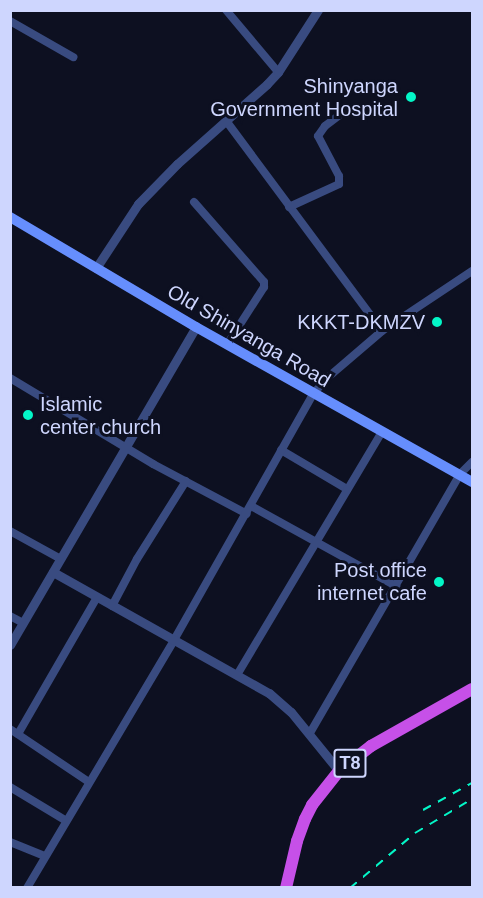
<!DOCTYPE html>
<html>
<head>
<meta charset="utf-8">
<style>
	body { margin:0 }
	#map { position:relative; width:483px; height:898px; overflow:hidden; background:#0d1021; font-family:Helvetica,sans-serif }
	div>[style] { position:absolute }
	.minor>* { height:8px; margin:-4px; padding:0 4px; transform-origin:4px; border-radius:4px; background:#394b80 }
	.tertiary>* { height:9px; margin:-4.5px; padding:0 4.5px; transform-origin:4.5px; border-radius:4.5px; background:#394b80 }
	.secondary>* { height:10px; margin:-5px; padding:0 5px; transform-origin:5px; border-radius:5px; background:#668efd }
	.trunk>* { height:12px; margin:-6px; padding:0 6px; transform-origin:6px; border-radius:6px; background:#c650e8 }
	.rail>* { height:2px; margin-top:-1px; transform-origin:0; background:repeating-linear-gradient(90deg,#03f6c7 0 9px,transparent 0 17px) }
	.dots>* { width:16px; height:16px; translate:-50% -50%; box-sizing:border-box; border:3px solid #0d1021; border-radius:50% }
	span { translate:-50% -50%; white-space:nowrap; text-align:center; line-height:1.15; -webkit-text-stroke:6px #0d1021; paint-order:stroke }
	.shield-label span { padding:2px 4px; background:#0d1021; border:2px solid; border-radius:4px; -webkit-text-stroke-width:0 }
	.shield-label { font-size:18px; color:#ced6fe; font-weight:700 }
	.poi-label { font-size:20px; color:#ced6fe }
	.right { translate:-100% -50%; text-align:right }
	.left { translate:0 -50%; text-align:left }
	.street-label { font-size:20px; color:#ced6fe }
	.frame { position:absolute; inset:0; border:12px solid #ced6fe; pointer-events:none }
</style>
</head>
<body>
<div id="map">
	<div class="minor">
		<div style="left:226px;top:10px;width:81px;rotate:50deg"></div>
		<div style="left:10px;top:21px;width:73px;rotate:29.7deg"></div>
		<div style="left:227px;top:122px;width:260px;rotate:53.4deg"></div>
		<div style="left:194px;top:202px;width:106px;rotate:48.8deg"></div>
		<div style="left:264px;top:282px;width:5px;rotate:90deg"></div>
		<div style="left:264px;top:287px;width:67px;rotate:122.7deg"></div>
		<div style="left:289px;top:207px;width:55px;rotate:-24.7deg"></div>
		<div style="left:339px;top:184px;width:8px;rotate:-90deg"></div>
		<div style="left:339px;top:176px;width:45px;rotate:-117.7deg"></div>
		<div style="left:318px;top:136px;width:12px;rotate:-55deg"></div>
		<div style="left:325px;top:126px;width:26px;rotate:-37deg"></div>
		<div style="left:10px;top:378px;width:167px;rotate:31deg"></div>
		<div style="left:153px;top:464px;width:106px;rotate:28deg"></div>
		<div style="left:281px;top:450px;width:77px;rotate:30.6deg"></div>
		<div style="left:251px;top:506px;width:166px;rotate:28.9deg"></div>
		<div style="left:10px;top:531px;width:58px;rotate:28.8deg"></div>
		<div style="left:112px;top:606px;width:53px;rotate:-62deg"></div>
		<div style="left:137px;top:559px;width:92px;rotate:-57.9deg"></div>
		<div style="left:10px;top:616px;width:15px;rotate:28deg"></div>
		<div style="left:237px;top:675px;width:282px;rotate:-59.2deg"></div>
		<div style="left:10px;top:729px;width:95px;rotate:33.9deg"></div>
		<div style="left:310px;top:733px;width:299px;rotate:-59.9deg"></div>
		<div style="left:460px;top:474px;width:17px;rotate:-45deg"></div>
		<div style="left:18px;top:734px;width:158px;rotate:-60deg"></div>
		<div style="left:10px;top:787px;width:64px;rotate:31deg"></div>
		<div style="left:10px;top:842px;width:38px;rotate:22deg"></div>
		<div style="left:27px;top:888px;width:288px;rotate:-59.3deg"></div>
		<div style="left:174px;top:640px;width:284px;rotate:-60.5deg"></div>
		<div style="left:314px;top:393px;width:18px;rotate:-49deg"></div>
		<div style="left:326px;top:379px;width:74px;rotate:-40.6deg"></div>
		<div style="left:382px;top:331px;width:108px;rotate:-33.7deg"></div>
	</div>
	<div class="tertiary">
		<div style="left:96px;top:268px;width:77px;rotate:-56.7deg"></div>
		<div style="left:138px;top:204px;width:56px;rotate:-45.7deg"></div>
		<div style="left:177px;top:164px;width:120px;rotate:-41.6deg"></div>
		<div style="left:267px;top:84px;width:16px;rotate:-47deg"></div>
		<div style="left:278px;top:72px;width:74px;rotate:-57.2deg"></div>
		<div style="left:53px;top:572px;width:248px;rotate:29.3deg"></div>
		<div style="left:269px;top:693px;width:29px;rotate:41deg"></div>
		<div style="left:291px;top:712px;width:76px;rotate:50.9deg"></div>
		<div style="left:10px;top:645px;width:368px;rotate:-59.7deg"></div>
	</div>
	<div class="secondary">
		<div style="left:10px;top:217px;width:216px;rotate:30.6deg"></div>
		<div style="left:196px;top:327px;width:317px;rotate:29.3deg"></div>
	</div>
	<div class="trunk">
		<div style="left:286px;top:888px;width:48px;rotate:-76.8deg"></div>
		<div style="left:297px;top:841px;width:23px;rotate:-70deg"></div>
		<div style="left:305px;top:819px;width:16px;rotate:-63deg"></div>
		<div style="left:312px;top:805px;width:43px;rotate:-51.5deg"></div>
		<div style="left:339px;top:771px;width:41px;rotate:-38deg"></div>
		<div style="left:371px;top:746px;width:116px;rotate:-29.4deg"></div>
	</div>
	<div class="rail">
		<div style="left:423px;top:810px;width:56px;rotate:-28.9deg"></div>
		<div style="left:350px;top:888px;width:85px;rotate:-40.2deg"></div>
		<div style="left:415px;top:833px;width:66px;rotate:-30.8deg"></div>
	</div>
	<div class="dots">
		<div style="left:411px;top:97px;background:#03f6c7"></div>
		<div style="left:437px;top:322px;background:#03f6c7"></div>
		<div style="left:28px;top:415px;background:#03f6c7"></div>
		<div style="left:439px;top:582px;background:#03f6c7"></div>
	</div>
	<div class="shield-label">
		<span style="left:350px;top:763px">T8</span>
	</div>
	<div class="poi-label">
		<span class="right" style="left:398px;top:98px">Shinyanga<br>Government Hospital</span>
		<span class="right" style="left:425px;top:322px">KKKT-DKMZV</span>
		<span class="left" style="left:40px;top:416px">Islamic<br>center church</span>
		<span class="right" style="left:427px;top:582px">Post office<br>internet cafe</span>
	</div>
	<div class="street-label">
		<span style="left:249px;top:336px;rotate:30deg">Old Shinyanga Road</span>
	</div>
	<div class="frame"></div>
</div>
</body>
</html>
